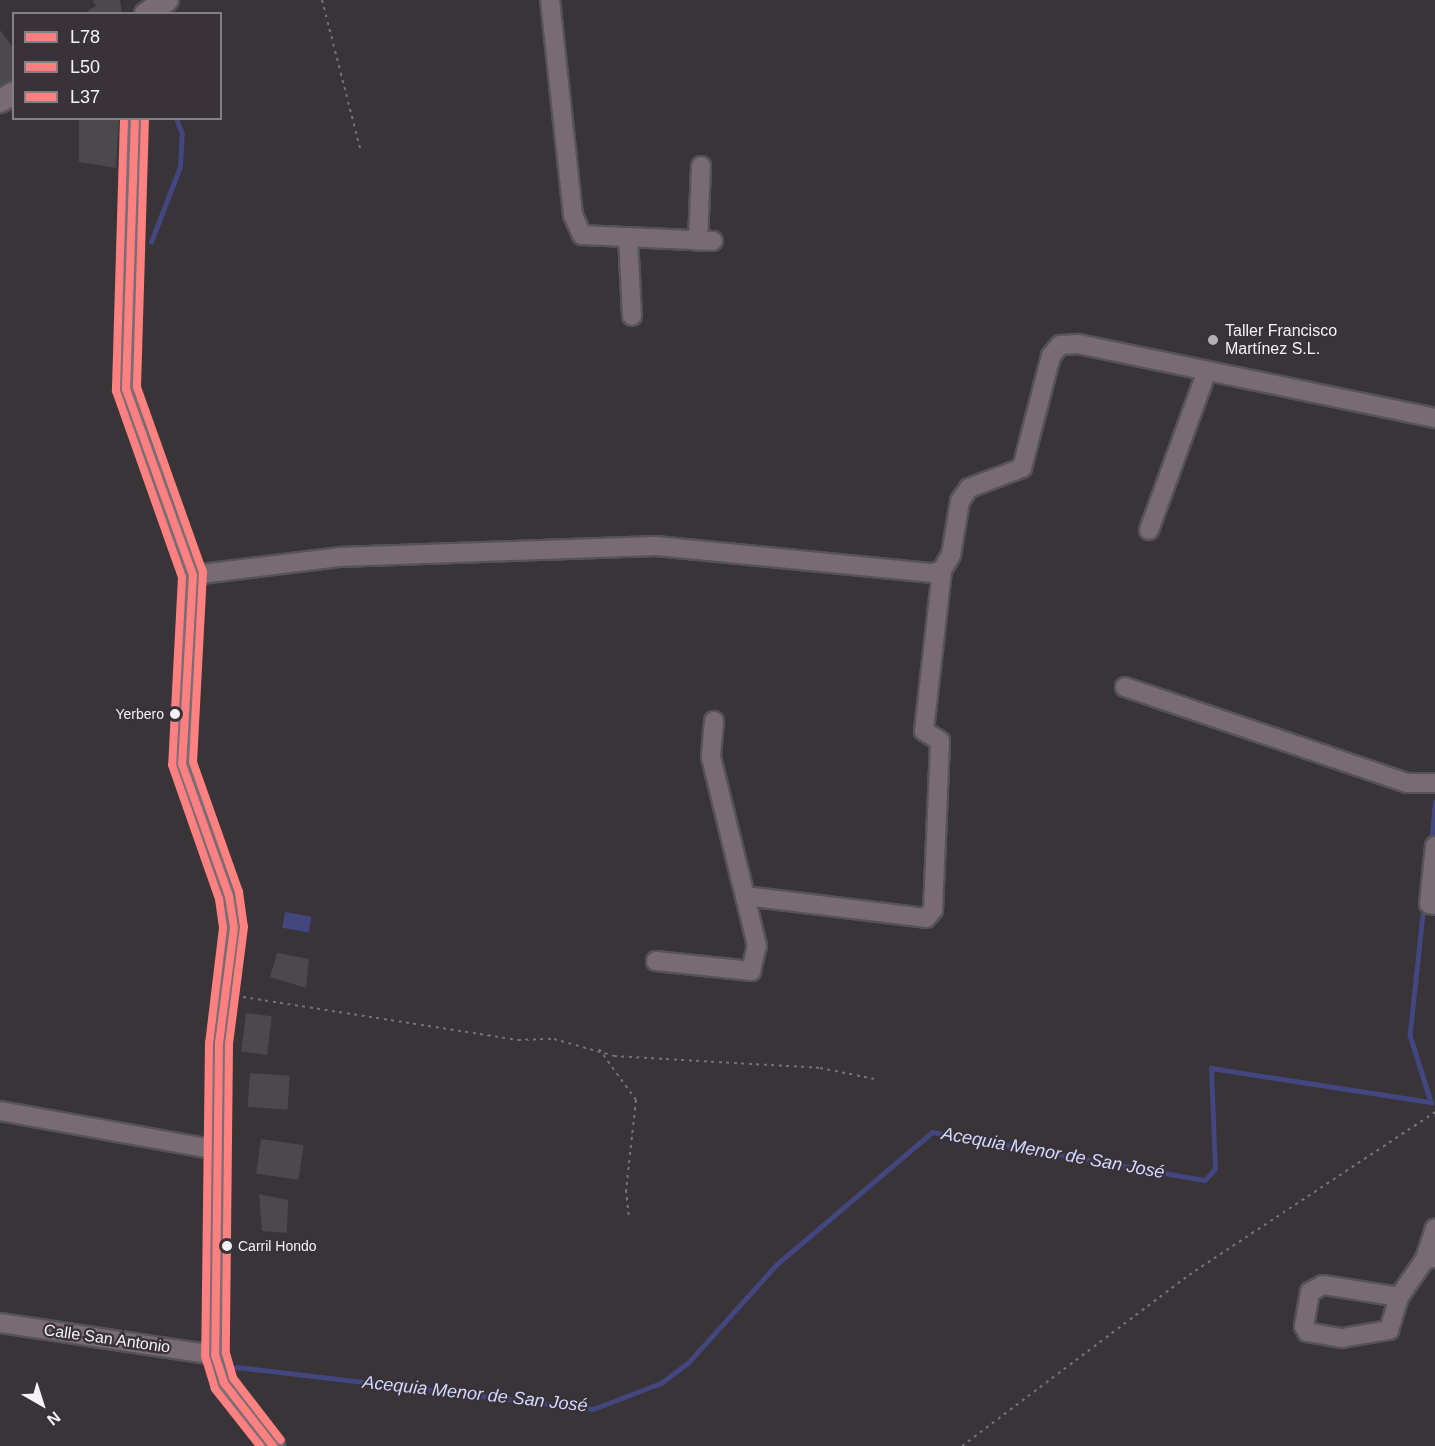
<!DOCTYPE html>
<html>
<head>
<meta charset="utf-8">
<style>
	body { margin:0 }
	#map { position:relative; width:1435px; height:1446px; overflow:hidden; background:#383438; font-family:Helvetica,sans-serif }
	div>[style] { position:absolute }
	.water>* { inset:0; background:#43467f; transform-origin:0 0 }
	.stream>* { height:4.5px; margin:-2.25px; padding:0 2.25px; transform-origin:2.25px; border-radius:2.25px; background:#43467f }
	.building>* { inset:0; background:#4b494c; transform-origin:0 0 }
	.path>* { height:2px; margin-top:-1px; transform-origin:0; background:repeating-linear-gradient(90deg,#7a7076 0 3px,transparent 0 7.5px) }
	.roads { filter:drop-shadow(2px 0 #555355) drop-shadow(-2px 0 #555355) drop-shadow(0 2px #555355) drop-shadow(0 -2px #555355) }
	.minor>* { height:18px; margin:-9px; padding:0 9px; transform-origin:9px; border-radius:9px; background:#796b74 }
	.major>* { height:22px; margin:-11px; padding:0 11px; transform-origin:11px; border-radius:11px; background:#796c74 }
	.bus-1>* { height:8px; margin:-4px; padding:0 4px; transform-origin:4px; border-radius:4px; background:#ff8080 }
	.bus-2>* { height:8px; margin:-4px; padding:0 4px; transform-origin:4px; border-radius:4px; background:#ff8080 }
	.bus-3>* { height:8px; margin:-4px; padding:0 4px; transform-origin:4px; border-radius:4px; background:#ff8180 }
	.dots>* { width:16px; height:16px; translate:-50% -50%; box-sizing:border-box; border:3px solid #393339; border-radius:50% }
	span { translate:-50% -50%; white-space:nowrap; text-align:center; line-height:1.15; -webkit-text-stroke:4.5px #393339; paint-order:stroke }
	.bus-label { font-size:14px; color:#f5f2f5 }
	.right { translate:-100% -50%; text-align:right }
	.left { translate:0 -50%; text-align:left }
	.poi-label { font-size:16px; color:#f5f2f5 }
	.street-label { font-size:16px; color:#f5f2f5 }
	.water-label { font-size:18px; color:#d3d9ff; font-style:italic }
	.legend { position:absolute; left:12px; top:12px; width:210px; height:108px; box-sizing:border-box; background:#393339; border:2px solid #847f84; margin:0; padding:8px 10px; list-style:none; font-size:18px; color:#f5f2f5 }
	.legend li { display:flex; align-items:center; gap:12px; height:30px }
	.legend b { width:30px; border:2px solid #847f84 }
	.north { position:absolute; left:12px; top:1374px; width:60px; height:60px; -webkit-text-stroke:4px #393339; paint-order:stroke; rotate:141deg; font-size:16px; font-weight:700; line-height:24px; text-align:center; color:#f5f2f5 }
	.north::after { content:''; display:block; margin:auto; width:21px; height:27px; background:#f5f2f5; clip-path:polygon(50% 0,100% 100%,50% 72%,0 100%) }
</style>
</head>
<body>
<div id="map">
	<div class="water">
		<div style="left:285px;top:912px;width:27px;height:16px;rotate:10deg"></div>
	</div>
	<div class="stream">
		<div style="left:151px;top:242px;width:80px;rotate:-68.9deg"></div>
		<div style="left:180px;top:167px;width:33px;rotate:-87deg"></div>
		<div style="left:182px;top:134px;width:17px;rotate:-111deg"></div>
		<div style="left:1431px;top:843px;width:41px;rotate:-84.4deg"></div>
		<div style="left:1424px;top:905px;width:131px;rotate:96.1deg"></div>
		<div style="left:1410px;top:1035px;width:70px;rotate:72.6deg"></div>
		<div style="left:236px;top:1367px;width:359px;rotate:6.7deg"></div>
		<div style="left:593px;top:1409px;width:73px;rotate:-20.9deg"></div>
		<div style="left:661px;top:1383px;width:34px;rotate:-37deg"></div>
		<div style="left:688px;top:1363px;width:132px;rotate:-48.1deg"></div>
		<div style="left:776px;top:1265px;width:205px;rotate:-40.4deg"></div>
		<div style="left:932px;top:1132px;width:277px;rotate:10deg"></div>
		<div style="left:1205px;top:1180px;width:15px;rotate:-48deg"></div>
		<div style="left:1215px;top:1169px;width:101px;rotate:-92.3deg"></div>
		<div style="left:1211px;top:1068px;width:223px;rotate:8.8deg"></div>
	</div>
	<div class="building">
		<div style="clip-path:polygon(92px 0,120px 0,122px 14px,83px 14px,96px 6px)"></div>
		<div style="clip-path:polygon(0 30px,14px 49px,14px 79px,0 85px)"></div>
		<div style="clip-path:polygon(79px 118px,119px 118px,116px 168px,79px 162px)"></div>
		<div style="clip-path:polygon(277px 953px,309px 959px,306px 988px,270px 977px)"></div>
		<div style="left:246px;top:1013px;width:26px;height:39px;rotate:7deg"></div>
		<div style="left:250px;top:1073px;width:40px;height:34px;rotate:4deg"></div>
		<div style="left:261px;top:1139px;width:43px;height:35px;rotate:8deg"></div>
		<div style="clip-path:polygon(259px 1194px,288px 1200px,287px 1233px,262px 1231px)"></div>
	</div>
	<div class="path">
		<div style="left:322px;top:0;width:153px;rotate:75.6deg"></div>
		<div style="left:243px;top:997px;width:278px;rotate:8.9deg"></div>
		<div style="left:518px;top:1040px;width:36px;rotate:-2deg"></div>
		<div style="left:554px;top:1039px;width:62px;rotate:15.8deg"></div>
		<div style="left:614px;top:1056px;width:206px;rotate:3.3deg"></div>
		<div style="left:820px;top:1068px;width:56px;rotate:11.3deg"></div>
		<div style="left:599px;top:1049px;width:63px;rotate:54deg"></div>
		<div style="left:636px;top:1100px;width:91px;rotate:96.3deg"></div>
		<div style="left:626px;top:1190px;width:29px;rotate:84deg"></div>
		<div style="left:962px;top:1446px;width:284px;rotate:-37deg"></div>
		<div style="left:1189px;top:1275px;width:295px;rotate:-33.5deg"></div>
	</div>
	<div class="roads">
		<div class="minor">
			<div style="left:550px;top:0;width:216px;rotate:83.9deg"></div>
			<div style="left:573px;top:215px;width:22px;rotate:66deg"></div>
			<div style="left:582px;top:235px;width:131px;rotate:2.6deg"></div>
			<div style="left:628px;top:237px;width:79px;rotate:87.1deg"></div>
			<div style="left:698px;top:241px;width:75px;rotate:-87.7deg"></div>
			<div style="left:1149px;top:530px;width:169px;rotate:-70deg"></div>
			<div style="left:193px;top:575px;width:147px;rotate:-7deg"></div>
			<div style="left:339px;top:557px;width:317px;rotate:-2deg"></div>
			<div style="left:656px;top:546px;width:278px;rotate:5.6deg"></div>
			<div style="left:933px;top:573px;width:9px;rotate:-18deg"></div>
			<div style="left:942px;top:570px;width:17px;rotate:-59deg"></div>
			<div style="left:951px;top:555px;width:55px;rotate:-80.5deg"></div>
			<div style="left:960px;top:501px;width:16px;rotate:-55deg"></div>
			<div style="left:969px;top:488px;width:57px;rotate:-20.7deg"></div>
			<div style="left:1022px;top:468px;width:116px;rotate:-75.5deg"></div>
			<div style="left:1051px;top:356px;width:14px;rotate:-51deg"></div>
			<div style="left:1060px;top:345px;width:18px;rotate:-3deg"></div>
			<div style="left:1078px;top:344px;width:365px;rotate:11.7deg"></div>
			<div style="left:1125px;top:687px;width:298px;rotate:18.8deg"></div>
			<div style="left:1407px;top:783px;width:28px"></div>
			<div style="left:714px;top:721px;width:36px;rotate:95deg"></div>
			<div style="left:711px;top:757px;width:143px;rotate:76.3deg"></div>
			<div style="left:745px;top:896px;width:182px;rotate:6.9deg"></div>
			<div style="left:926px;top:918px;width:11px;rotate:-49deg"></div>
			<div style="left:933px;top:910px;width:169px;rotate:-87.6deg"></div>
			<div style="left:940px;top:741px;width:19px;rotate:-148deg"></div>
			<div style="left:924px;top:731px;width:162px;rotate:-83.6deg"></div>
			<div style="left:1435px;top:846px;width:58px;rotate:95.9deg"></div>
			<div style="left:1429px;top:904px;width:6px;rotate:9deg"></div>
			<div style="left:656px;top:961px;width:96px;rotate:6deg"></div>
			<div style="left:751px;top:971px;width:26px;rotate:-77deg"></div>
			<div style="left:757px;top:946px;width:51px;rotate:-103.5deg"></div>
			<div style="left:0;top:1111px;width:219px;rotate:10.2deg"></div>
			<div style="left:1425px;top:1259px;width:32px;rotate:-72deg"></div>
			<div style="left:1399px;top:1297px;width:77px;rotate:-171deg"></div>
			<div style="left:1323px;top:1285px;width:15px;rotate:152deg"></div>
			<div style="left:1310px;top:1292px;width:35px;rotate:100deg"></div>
			<div style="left:1304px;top:1326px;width:7px;rotate:63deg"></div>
			<div style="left:1307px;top:1332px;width:36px;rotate:10deg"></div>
			<div style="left:1342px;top:1338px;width:48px;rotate:-9.7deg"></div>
			<div style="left:1389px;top:1330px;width:34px;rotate:-73deg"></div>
			<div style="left:1399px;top:1297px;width:46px;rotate:-55.6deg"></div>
			<div style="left:1425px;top:1259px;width:10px;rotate:-6deg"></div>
			<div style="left:0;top:1323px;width:217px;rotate:8.5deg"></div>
		</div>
		<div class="major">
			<div style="left:146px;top:14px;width:25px;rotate:-34deg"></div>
			<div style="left:0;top:101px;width:16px;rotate:-30deg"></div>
			<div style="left:135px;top:118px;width:271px;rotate:91.9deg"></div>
			<div style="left:126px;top:389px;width:198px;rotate:70.2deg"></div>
			<div style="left:193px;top:575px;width:189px;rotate:93.3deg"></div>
			<div style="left:182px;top:764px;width:140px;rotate:70.4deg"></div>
			<div style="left:229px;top:896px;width:32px;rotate:81deg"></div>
			<div style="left:234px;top:928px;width:116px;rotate:97.4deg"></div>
			<div style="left:219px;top:1043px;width:312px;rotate:90.7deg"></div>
			<div style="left:215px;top:1355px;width:29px;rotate:72deg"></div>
			<div style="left:224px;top:1383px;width:80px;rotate:52.1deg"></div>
		</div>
	</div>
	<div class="bus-1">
		<div style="left:135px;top:118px;width:271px;rotate:91.9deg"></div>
		<div style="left:126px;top:389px;width:198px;rotate:70.2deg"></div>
		<div style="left:193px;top:575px;width:189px;rotate:93.3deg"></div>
		<div style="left:182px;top:764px;width:140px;rotate:70.4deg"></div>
		<div style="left:229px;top:896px;width:32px;rotate:81deg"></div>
		<div style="left:234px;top:928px;width:116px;rotate:97.4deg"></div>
		<div style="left:219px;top:1043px;width:312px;rotate:90.7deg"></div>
		<div style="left:215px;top:1355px;width:29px;rotate:72deg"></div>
		<div style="left:224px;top:1383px;width:80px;rotate:52.1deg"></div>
	</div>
	<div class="bus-2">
		<div style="left:124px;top:118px;width:273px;rotate:91.7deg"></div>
		<div style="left:116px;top:391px;width:197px;rotate:70.5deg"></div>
		<div style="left:182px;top:577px;width:188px;rotate:93deg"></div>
		<div style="left:172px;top:765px;width:142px;rotate:70.7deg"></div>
		<div style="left:219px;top:899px;width:29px;rotate:82deg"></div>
		<div style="left:223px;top:928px;width:116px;rotate:96.9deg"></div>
		<div style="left:209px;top:1043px;width:313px;rotate:90.7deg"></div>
		<div style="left:205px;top:1356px;width:34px;rotate:73deg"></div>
		<div style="left:215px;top:1389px;width:73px;rotate:51.7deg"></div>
	</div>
	<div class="bus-3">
		<div style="left:145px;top:118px;width:269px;rotate:91.7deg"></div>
		<div style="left:137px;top:387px;width:196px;rotate:70.4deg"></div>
		<div style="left:203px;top:572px;width:190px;rotate:93deg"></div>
		<div style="left:193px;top:762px;width:138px;rotate:70.5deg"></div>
		<div style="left:239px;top:892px;width:35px;rotate:82deg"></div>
		<div style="left:244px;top:927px;width:118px;rotate:97.3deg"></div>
		<div style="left:229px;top:1044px;width:309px;rotate:90.6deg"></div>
		<div style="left:226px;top:1353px;width:26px;rotate:74deg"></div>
		<div style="left:233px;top:1378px;width:78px;rotate:52.3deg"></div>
	</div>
	<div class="dots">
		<div style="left:1213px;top:340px;background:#b3b0b3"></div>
		<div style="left:175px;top:714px;background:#f5f2f5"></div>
		<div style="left:227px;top:1246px;background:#f5f2f5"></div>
	</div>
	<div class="bus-label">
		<span class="right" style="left:164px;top:714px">Yerbero</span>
		<span class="left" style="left:238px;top:1246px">Carril Hondo</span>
	</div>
	<div class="poi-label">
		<span class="left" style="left:1225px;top:340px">Taller Francisco<br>Martínez S.L.</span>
	</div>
	<div class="street-label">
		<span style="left:107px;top:1339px;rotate:8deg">Calle San Antonio</span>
	</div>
	<div class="water-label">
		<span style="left:1053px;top:1153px;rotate:10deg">Acequia Menor de San José</span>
		<span style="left:475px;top:1394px;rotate:6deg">Acequia Menor de San José</span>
	</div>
	<ul class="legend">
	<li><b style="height:8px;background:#ff8080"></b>L78</li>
	<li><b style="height:8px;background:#ff8080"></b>L50</li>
	<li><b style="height:8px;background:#ff8180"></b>L37</li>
	</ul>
	<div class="north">N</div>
</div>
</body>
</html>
